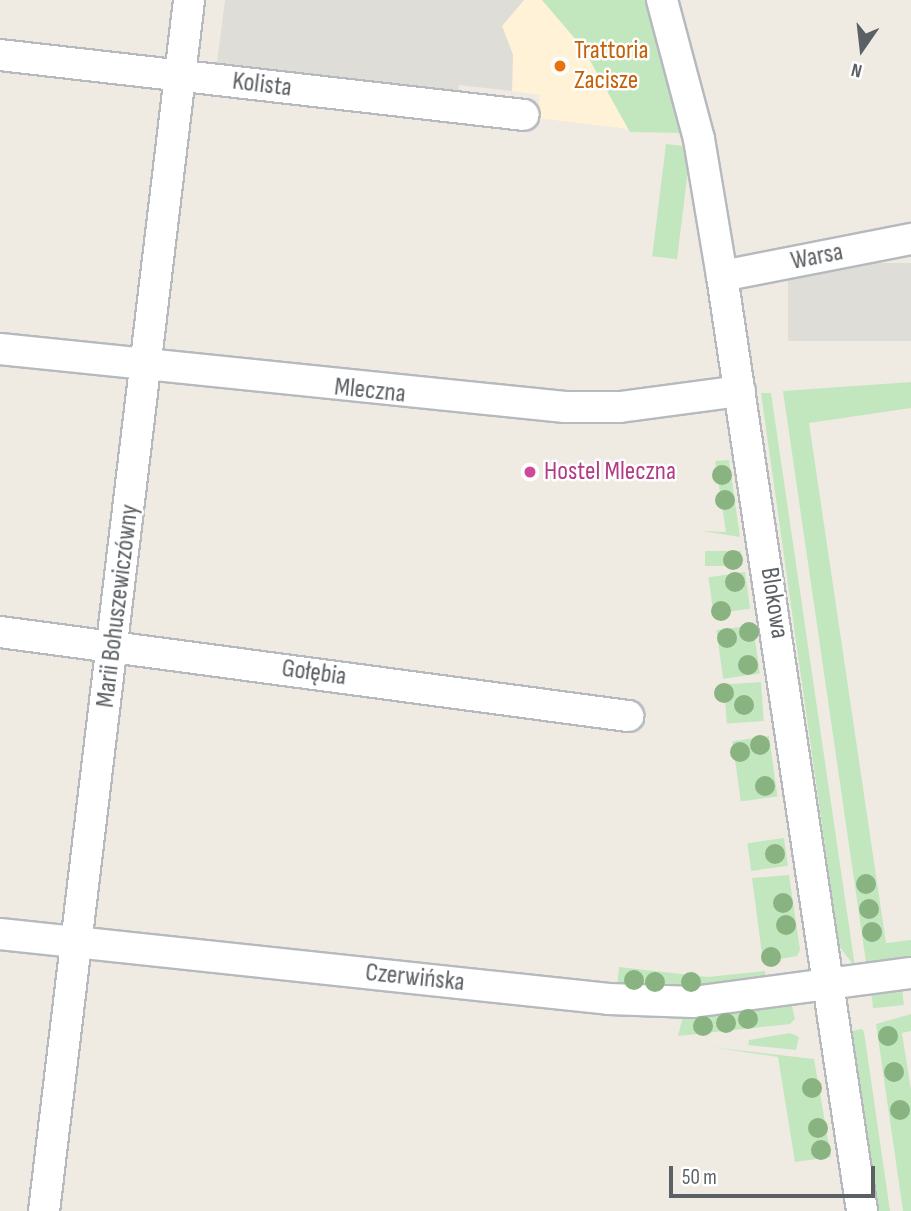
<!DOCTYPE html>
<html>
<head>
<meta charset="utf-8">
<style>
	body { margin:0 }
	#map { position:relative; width:911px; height:1211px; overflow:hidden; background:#efebe3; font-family:"Sofia Sans Condensed",sans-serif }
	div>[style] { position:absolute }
	.commercial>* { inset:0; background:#fff2d7 }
	.industrial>* { inset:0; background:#dfddd7; transform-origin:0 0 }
	.green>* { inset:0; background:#c2e7be; transform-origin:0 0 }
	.roads { filter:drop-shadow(2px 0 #b6babe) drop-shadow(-2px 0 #b6babe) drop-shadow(0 2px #b6babe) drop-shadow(0 -2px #b6babe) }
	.street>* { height:30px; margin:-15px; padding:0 15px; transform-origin:15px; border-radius:15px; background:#fff }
	.trees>* { width:20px; height:20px; margin:-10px; border-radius:50%; background:#89b381 }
	.dots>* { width:19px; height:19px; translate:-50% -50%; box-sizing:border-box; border:4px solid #fff; border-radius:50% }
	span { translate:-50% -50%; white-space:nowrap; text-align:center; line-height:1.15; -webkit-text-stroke:5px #fff; paint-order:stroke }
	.food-label { font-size:26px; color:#c56008 }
	.left { translate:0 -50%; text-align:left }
	.street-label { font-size:26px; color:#5b6064 }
	.hotel-label { font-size:26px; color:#b23c85 }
	.north { position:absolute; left:827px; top:14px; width:70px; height:70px; -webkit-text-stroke:5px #fff; paint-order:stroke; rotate:194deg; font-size:19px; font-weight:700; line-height:28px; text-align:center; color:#5b6064 }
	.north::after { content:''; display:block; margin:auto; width:24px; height:32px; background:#5b6064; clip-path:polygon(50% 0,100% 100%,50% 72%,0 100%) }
	.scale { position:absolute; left:669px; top:1166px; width:206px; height:32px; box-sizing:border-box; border:4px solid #5b6064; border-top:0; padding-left:9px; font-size:21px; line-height:24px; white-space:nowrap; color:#5b6064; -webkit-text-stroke:5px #fff; paint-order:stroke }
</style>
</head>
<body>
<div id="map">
	<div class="commercial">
		<div style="clip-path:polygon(524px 0,542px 0,583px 48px,628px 129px,537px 118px,540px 95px,512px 91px,513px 55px,502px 26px)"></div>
	</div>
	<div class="industrial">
		<div style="clip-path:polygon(225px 0,524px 0,502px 26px,513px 55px,512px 91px,459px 85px,458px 95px,217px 63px)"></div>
		<div style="left:911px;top:263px;width:78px;height:123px;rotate:90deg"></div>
	</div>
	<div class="green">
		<div style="clip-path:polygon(542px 0,647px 0,688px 133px,630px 132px,583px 48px)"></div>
		<div style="left:666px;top:144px;width:25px;height:113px;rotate:7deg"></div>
		<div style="clip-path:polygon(911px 382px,911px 408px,809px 423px,886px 943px,911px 940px,911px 962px,867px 969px,783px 391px)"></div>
		<div style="clip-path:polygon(761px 393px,771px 393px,855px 967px,839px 946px)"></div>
		<div style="clip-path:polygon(729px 460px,740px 537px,702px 531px,726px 532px,715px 461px)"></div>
		<div style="left:741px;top:551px;width:15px;height:36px;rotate:90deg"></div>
		<div style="left:745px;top:572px;width:37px;height:37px;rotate:82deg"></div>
		<div style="left:753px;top:625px;width:49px;height:37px;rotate:82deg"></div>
		<div style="left:761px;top:682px;width:39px;height:37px;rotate:86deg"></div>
		<div style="left:769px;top:736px;width:61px;height:37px;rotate:82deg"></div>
		<div style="left:784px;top:838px;width:28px;height:37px;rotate:82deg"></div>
		<div style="clip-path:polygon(789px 875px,800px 950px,797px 956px,763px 962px,752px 878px)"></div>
		<div style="clip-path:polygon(619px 967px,708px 977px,765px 971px,766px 979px,697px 990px,617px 987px)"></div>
		<div style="left:902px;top:987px;width:18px;height:31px;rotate:84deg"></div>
		<div style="clip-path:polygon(791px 1002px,795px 1019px,790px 1024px,678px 1036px,683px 1016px)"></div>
		<div style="clip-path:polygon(911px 1014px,911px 1031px,902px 1033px,911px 1090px,911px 1211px,903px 1211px,876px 1024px)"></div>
		<div style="clip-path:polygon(862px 1029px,864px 1032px,890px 1211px,879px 1211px,852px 1031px)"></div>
		<div style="clip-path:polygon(790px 1033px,799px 1037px,796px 1050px,748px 1045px,749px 1040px)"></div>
		<div style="clip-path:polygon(711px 1047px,814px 1059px,831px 1157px,795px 1162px,778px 1057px)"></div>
	</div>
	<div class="roads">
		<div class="street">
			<div style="left:662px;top:0;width:144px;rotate:75.1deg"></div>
			<div style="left:699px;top:139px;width:139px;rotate:80.5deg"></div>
			<div style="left:722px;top:276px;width:945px;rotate:81.48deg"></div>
			<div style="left:0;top:55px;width:527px;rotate:6.53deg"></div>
			<div style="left:722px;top:276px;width:193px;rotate:-11.1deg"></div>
			<div style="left:0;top:349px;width:568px;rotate:5.86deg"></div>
			<div style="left:565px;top:407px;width:55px"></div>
			<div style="left:620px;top:407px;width:121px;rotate:-7.6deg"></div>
			<div style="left:0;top:632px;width:634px;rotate:7.62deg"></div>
			<div style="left:0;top:934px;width:612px;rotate:6.09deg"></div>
			<div style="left:609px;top:999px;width:84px;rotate:2deg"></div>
			<div style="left:693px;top:1002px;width:220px;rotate:-7.6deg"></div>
			<div style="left:44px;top:1211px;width:1220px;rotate:-83.17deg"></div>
		</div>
	</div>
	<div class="trees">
		<div style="left:722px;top:475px"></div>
		<div style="left:725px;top:500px"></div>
		<div style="left:733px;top:560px"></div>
		<div style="left:735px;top:582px"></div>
		<div style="left:721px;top:611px"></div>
		<div style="left:749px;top:632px"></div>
		<div style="left:727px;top:638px"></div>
		<div style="left:748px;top:665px"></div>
		<div style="left:724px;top:693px"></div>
		<div style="left:744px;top:705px"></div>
		<div style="left:760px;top:745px"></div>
		<div style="left:740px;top:752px"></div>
		<div style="left:765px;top:786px"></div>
		<div style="left:775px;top:854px"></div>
		<div style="left:866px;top:884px"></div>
		<div style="left:783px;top:903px"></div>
		<div style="left:869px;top:909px"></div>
		<div style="left:786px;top:925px"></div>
		<div style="left:872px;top:932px"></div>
		<div style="left:771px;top:957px"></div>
		<div style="left:634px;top:980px"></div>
		<div style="left:655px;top:982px"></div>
		<div style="left:691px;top:982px"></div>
		<div style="left:748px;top:1019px"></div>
		<div style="left:726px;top:1023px"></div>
		<div style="left:703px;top:1026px"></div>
		<div style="left:888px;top:1036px"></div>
		<div style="left:894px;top:1072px"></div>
		<div style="left:812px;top:1088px"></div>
		<div style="left:900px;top:1110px"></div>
		<div style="left:818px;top:1128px"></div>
		<div style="left:821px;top:1150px"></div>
	</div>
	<div class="dots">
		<div style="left:560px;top:66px;background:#e8710a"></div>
		<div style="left:530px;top:472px;background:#d1479c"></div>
	</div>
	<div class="food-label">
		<span class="left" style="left:574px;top:66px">Trattoria<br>Zacisze</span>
	</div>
	<div class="street-label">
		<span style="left:262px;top:85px;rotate:7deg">Kolista</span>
		<span style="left:817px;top:257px;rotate:-11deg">Warsa</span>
		<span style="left:370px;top:391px;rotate:6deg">Mleczna</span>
		<span style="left:774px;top:603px;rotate:81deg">Blokowa</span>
		<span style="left:118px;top:606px;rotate:-83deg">Marii Bohuszewiczówny</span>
		<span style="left:314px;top:673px;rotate:8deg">Gołębia</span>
		<span style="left:415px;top:978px;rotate:6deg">Czerwińska</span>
	</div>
	<div class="hotel-label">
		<span class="left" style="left:544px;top:472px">Hostel Mleczna</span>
	</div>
	<div class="north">N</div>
	<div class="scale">50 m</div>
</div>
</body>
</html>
